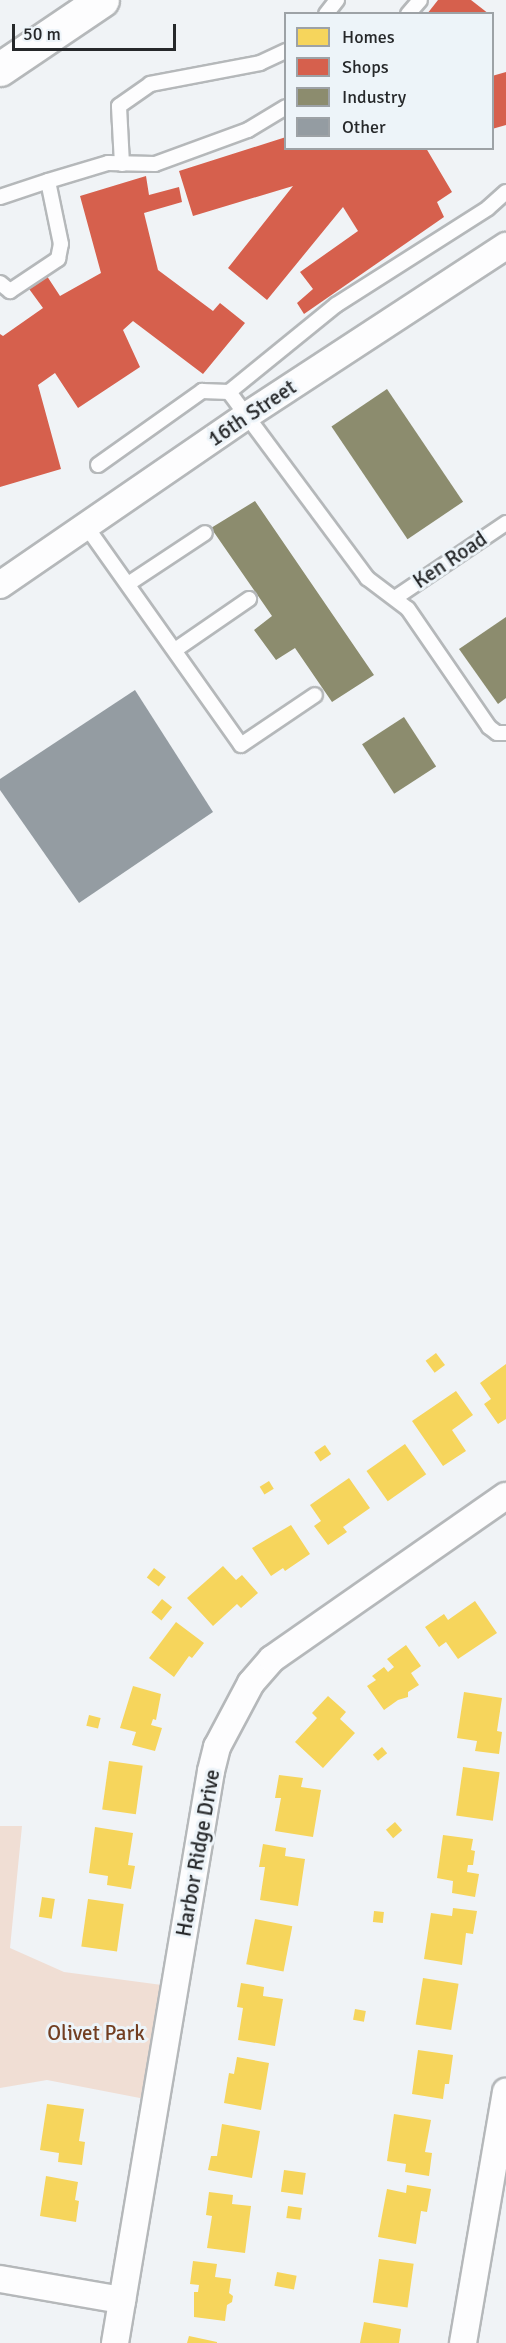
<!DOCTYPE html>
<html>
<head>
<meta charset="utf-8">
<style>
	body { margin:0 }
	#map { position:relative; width:506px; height:2343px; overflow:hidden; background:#f0f3f6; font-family:Signika,sans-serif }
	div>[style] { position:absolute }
	.green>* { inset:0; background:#f0ded4 }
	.homes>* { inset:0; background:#f6d55c; transform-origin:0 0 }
	.shops>* { inset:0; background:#d6604d }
	.industry>* { inset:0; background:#8c8c6e; transform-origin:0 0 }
	.building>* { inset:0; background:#949ca2 }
	.roads { filter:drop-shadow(2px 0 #b5b8ba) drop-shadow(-2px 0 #b5b8ba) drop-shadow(0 2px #b5b8ba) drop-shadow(0 -2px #b5b8ba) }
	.lane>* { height:14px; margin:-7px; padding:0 7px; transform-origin:7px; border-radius:7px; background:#fdfdfe }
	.street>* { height:26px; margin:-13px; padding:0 13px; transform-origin:13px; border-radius:13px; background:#fdfdfe }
	.primary>* { height:33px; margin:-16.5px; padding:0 16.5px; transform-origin:16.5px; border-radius:16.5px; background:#fdfdfe }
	span { translate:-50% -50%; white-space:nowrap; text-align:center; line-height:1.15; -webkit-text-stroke:6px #edf4f9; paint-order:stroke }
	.street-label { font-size:21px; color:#26282a }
	.park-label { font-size:21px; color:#723e21 }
	.legend { position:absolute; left:284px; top:12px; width:210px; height:138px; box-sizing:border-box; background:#edf4f9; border:2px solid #9da2a6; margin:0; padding:8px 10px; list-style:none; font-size:18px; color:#26282a }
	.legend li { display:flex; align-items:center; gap:12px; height:30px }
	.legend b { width:30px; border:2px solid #9da2a6 }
	.scale { position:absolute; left:12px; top:24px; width:164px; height:27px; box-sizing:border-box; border:3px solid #26282a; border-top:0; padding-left:8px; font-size:18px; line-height:21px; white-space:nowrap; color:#26282a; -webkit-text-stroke:4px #edf4f9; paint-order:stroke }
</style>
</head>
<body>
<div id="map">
	<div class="green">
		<div style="clip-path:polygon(0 1826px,22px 1826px,10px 1948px,64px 1972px,162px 1985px,145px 2099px,47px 2080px,0 2088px)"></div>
	</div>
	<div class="homes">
		<div style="left:436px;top:1353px;width:15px;height:13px;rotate:53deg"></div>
		<div style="clip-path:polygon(506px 1364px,506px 1419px,498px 1424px,484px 1404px,491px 1399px,480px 1383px)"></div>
		<div style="clip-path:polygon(456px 1391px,473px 1415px,452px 1430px,466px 1451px,443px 1466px,412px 1421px)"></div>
		<div style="left:405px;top:1444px;width:37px;height:47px;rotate:55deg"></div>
		<div style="left:325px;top:1445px;width:11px;height:13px;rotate:56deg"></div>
		<div style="clip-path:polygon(349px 1478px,370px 1508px,343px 1527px,347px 1532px,328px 1545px,314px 1526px,321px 1521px,310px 1505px)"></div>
		<div style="left:269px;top:1481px;width:9px;height:11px;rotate:58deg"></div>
		<div style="clip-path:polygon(291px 1525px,310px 1554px,285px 1571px,283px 1568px,271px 1576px,252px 1548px)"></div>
		<div style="clip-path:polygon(223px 1566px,236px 1580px,242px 1575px,258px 1593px,241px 1608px,237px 1604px,213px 1626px,187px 1598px)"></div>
		<div style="left:154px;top:1568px;width:15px;height:12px;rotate:37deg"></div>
		<div style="left:162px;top:1599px;width:13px;height:17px;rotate:39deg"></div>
		<div style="clip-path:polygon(475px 1601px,497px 1633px,458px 1659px,446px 1642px,439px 1647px,425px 1627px,444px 1614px,448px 1620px)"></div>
		<div style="clip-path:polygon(176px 1622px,204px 1643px,192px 1658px,189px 1656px,174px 1677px,149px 1658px)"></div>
		<div style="clip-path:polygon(406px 1645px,421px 1666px,411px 1673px,419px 1685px,408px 1692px,408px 1697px,398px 1700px,384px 1710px,367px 1686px,376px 1680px,372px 1676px,384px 1667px,388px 1672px,394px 1667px,387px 1659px)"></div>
		<div style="clip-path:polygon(133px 1686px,161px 1694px,156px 1720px,153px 1719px,151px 1725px,162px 1728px,155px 1751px,132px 1745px,136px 1732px,120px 1728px)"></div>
		<div style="clip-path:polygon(464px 1692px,502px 1698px,497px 1731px,502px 1732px,499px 1754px,475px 1751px,477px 1741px,457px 1738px)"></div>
		<div style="clip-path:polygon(328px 1696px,346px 1712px,340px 1719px,355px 1733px,323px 1768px,295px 1742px,317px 1718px,312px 1713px)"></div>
		<div style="left:89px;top:1715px;width:12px;height:11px;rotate:14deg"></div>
		<div style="left:382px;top:1747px;width:8px;height:12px;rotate:50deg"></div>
		<div style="left:109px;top:1761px;width:34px;height:49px;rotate:8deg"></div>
		<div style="left:463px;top:1767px;width:37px;height:49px;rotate:8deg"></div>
		<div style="clip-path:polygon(279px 1775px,303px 1778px,301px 1787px,321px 1790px,313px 1837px,275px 1831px,281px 1798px,275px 1798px)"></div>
		<div style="left:395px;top:1822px;width:11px;height:12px;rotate:49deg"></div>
		<div style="clip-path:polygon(95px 1827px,133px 1833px,128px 1865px,135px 1866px,131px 1889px,107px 1885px,108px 1876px,89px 1873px)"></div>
		<div style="clip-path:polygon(443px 1835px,473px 1839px,471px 1850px,475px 1851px,473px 1865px,468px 1865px,467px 1872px,479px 1874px,475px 1897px,452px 1893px,453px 1881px,437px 1878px)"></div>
		<div style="clip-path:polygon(263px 1844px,286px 1848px,285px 1856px,305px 1859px,298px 1906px,260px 1900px,265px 1867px,259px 1867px)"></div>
		<div style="left:42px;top:1897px;width:13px;height:20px;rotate:9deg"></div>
		<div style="left:88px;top:1899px;width:36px;height:48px;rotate:8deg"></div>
		<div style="clip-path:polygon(453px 1908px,477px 1911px,473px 1934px,466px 1933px,462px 1965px,424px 1959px,431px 1913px,452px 1916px)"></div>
		<div style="left:374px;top:1911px;width:10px;height:11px;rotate:6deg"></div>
		<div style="left:255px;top:1919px;width:38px;height:46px;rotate:11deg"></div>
		<div style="left:423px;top:1978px;width:36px;height:47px;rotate:9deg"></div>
		<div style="clip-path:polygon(241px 1983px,264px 1987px,263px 1996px,283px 1999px,275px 2046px,238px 2040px,243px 2008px,237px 2007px)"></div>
		<div style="left:355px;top:2009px;width:11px;height:11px;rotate:10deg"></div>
		<div style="clip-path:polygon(418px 2050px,453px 2055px,449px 2084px,445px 2084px,443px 2099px,412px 2094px)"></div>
		<div style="clip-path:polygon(237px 2057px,269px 2063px,261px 2110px,224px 2103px,229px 2073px,234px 2074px)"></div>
		<div style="clip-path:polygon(47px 2104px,84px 2109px,79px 2141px,85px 2142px,82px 2165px,58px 2162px,59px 2153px,40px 2150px)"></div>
		<div style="clip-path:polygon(394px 2114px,431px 2120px,425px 2152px,432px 2153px,429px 2176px,405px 2172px,406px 2164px,387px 2161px)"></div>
		<div style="clip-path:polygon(222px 2124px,260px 2131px,252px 2178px,208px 2170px,211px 2156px,217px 2156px)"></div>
		<div style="left:284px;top:2170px;width:22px;height:22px;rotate:8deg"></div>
		<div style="clip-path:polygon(46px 2176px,78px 2182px,75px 2200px,79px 2201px,76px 2222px,40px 2216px)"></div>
		<div style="clip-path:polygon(407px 2185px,431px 2189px,427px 2212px,421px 2211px,416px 2244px,378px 2237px,387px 2189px,406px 2193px)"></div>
		<div style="clip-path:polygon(209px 2192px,233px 2195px,232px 2204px,251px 2206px,245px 2253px,207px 2248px,212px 2216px,206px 2215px)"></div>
		<div style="left:288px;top:2206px;width:14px;height:12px;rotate:8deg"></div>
		<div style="left:379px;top:2259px;width:35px;height:44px;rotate:8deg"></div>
		<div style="clip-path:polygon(193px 2261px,217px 2264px,215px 2277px,231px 2279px,229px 2293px,233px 2296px,232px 2302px,227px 2305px,225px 2321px,194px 2317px,194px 2292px,198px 2292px,199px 2285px,190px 2284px)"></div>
		<div style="left:277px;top:2272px;width:20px;height:14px;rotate:11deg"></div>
		<div style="clip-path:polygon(364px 2322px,401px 2329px,399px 2343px,360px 2343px)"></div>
		<div style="clip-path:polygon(189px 2336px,217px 2342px,217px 2343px,187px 2343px)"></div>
	</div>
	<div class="shops">
		<div style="clip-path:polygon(438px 0,471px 0,489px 14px,427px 14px)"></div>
		<div style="clip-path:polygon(506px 72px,506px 125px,492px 129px,492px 76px)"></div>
		<div style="clip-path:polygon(286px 137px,286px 148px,426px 148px,452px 192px,437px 202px,444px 217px,304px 314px,297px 303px,313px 289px,300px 272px,358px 231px,343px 207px,267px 300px,228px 268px,293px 186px,193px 216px,179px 171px)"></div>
		<div style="clip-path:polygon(146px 176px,149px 195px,179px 187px,182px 202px,144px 213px,158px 270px,213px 311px,220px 303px,245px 323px,203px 374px,133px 321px,123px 330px,140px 367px,78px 408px,55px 373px,38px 385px,61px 469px,0 487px,0 334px,3px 336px,43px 308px,24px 282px,43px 270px,60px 296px,101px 273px,80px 196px)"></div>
	</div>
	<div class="industry">
		<div style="left:387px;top:389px;width:136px;height:67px;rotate:56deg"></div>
		<div style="clip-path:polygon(255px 501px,374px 675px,332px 702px,295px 648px,276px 660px,254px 630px,272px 616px,211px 528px)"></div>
		<div style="clip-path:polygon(506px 617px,506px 698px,498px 704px,459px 649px)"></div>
		<div style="left:404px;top:717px;width:59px;height:50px;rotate:57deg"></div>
	</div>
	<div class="building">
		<div style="clip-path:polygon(135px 690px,213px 812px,79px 903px,0 790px,0 779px)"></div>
	</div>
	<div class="roads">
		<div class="lane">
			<div style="left:326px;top:14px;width:18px;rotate:-52deg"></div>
			<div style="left:408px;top:14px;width:18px;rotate:-49deg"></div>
			<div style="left:122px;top:164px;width:58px;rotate:-93deg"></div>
			<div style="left:119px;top:106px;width:38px;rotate:-35deg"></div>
			<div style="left:150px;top:84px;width:112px;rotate:-10.8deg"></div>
			<div style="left:260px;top:63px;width:29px;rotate:-25deg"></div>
			<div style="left:0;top:197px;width:51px;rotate:-18.4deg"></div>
			<div style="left:0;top:283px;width:13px;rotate:39deg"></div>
			<div style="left:10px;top:291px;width:58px;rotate:-33.7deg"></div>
			<div style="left:58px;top:259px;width:15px;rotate:-79deg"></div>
			<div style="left:61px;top:244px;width:64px;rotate:-101.7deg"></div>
			<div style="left:48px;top:181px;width:63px;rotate:-16.7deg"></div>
			<div style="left:108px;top:163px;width:47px;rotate:1.2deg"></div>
			<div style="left:155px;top:164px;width:99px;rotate:-20.1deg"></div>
			<div style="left:248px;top:130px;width:44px;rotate:-31.2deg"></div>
			<div style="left:229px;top:392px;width:138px;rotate:-39.1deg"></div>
			<div style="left:336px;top:305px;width:180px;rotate:-32.5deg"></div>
			<div style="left:488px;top:208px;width:24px;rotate:-42deg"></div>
			<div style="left:98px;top:465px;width:128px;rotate:-35.4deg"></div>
			<div style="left:202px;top:391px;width:27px;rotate:2deg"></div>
			<div style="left:229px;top:392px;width:232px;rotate:53.4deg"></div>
			<div style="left:367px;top:578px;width:51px;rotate:37.1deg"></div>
			<div style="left:408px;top:609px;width:143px;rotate:55.5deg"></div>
			<div style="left:489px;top:727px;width:10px;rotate:37deg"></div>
			<div style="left:497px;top:733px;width:9px"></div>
			<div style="left:86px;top:526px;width:268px;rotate:54.7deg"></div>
			<div style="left:241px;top:745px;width:89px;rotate:-34deg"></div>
			<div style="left:128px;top:584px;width:92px;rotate:-33.5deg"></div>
			<div style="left:395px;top:598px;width:134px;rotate:-34deg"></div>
			<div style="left:175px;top:650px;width:90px;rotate:-34.6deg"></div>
		</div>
		<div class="street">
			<div style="left:0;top:585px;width:298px;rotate:-34.5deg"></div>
			<div style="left:246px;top:416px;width:311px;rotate:-33.2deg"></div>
			<div style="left:0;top:2279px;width:124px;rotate:9.8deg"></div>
			<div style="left:115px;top:2343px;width:580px;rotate:-80.47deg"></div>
			<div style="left:211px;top:1771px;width:25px;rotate:-76deg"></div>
			<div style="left:217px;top:1747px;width:72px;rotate:-62deg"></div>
			<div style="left:251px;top:1683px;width:32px;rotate:-49deg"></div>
			<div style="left:272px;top:1659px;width:285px;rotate:-34.9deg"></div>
			<div style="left:463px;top:2343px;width:255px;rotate:-80.3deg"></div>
		</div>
		<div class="primary">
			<div style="left:0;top:69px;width:123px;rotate:-34.1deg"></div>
		</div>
	</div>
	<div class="street-label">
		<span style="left:252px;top:413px;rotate:-34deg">16th Street</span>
		<span style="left:450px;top:560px;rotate:-34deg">Ken Road</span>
		<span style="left:198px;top:1853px;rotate:-80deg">Harbor Ridge Drive</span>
	</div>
	<div class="park-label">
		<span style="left:96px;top:2033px">Olivet Park</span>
	</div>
	<ul class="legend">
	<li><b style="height:16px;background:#f6d55c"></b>Homes</li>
	<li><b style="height:16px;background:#d6604d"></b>Shops</li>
	<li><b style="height:16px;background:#8c8c6e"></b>Industry</li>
	<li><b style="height:16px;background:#949ca2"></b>Other</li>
	</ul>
	<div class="scale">50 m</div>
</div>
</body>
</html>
